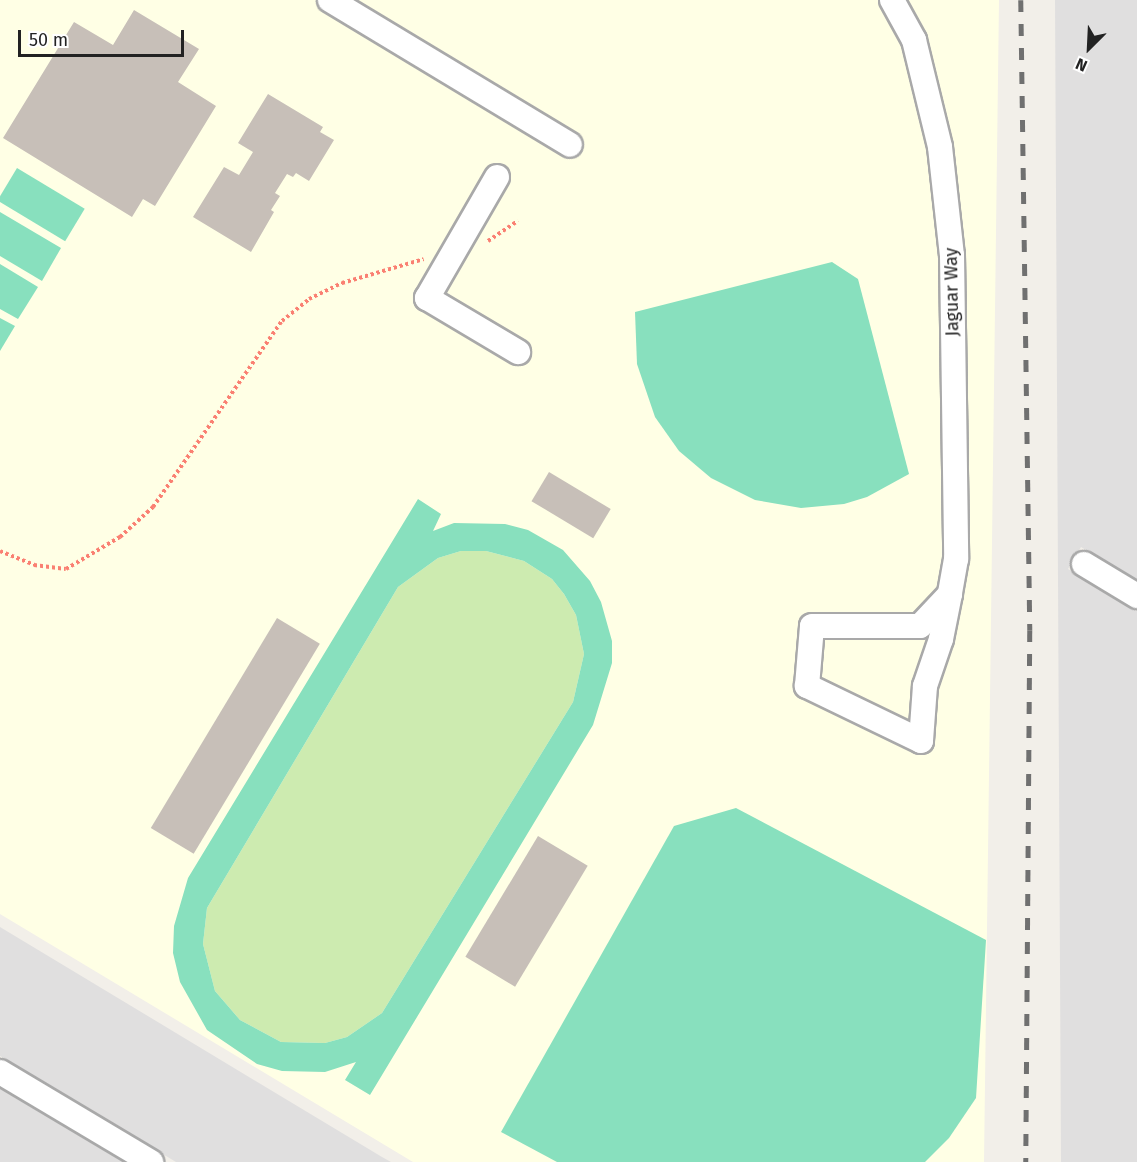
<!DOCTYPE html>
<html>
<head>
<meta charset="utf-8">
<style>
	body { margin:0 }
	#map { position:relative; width:1137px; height:1162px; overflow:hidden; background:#f2efe9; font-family:"Fira Sans",sans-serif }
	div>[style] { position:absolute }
	.residential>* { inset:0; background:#e0dfdf }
	.education>* { inset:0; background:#ffffe5 }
	.grass>* { inset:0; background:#cdebb0 }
	.pitch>* { inset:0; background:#88e0be; transform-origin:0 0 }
	.building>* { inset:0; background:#c7bfb8; transform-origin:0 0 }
	.path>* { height:4px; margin-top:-2px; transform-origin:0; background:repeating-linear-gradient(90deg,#fa8072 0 3px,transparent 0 6px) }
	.roads { filter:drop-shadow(2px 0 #a9a9a9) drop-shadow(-2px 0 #a9a9a9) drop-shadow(0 2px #a9a9a9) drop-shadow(0 -2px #a9a9a9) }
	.minor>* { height:24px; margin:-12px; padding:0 12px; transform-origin:12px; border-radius:12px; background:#fff }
	.rail>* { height:4.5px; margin-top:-2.25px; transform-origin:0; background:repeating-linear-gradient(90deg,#707070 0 12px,transparent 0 24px) }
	span { translate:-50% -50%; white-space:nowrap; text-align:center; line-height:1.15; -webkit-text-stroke:4.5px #fff; paint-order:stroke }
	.street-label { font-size:18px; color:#222 }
	.north { position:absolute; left:1059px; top:18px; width:60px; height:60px; -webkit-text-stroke:4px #fff; paint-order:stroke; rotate:204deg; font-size:16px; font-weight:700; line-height:24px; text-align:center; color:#222 }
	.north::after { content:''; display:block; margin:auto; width:21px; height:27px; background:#222; clip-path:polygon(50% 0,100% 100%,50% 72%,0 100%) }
	.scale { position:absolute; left:18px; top:30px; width:166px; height:27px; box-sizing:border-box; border:3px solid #222; border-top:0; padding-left:8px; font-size:18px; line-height:21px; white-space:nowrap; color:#222; -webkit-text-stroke:4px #fff; paint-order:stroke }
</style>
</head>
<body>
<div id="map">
	<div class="residential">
		<div style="clip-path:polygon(1055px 0,1137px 0,1137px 581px,1081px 547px,1068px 569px,1137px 611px,1137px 1162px,1061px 1162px)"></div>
		<div style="clip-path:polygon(0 927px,382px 1157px,391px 1162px,176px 1162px,0 1056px)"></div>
		<div style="clip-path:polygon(0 1087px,126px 1162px,0 1162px)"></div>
	</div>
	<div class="education">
		<div style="clip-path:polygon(0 0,999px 0,984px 1162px,413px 1162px,0 914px)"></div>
	</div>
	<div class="grass">
		<div style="clip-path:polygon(461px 551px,486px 551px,524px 561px,552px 579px,564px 594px,576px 615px,584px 654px,573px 702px,382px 1013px,347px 1037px,325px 1043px,281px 1042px,240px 1020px,215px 991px,203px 944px,207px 908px,398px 587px,438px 558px)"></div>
	</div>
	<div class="pitch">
		<div style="left:17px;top:168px;width:79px;height:38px;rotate:31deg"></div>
		<div style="clip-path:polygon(0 212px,61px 248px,42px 281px,0 256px)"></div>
		<div style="clip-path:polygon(832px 262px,858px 279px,909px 474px,867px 497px,844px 504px,801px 508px,755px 500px,711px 478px,679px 451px,655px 417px,637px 364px,635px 312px)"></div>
		<div style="clip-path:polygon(0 264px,38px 287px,18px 319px,0 309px)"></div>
		<div style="clip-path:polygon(0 318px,15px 326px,0 351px)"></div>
		<div style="clip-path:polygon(evenodd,418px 499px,441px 514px,433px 531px,454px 523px,505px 524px,528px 530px,563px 550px,590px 581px,601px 602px,612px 641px,612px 663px,593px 725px,370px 1095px,345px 1080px,356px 1062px,325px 1072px,282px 1071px,257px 1064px,207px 1030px,180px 982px,173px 953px,174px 926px,188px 878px,418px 499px,461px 551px,486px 551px,524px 561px,552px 579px,564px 594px,576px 615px,584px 654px,573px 702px,382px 1013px,347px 1037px,325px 1043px,281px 1042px,240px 1020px,215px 991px,203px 944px,207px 908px,398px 587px,438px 558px,461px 551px)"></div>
		<div style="clip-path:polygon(736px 808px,986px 940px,976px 1098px,949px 1138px,925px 1162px,557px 1162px,501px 1132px,674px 826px)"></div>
	</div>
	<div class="building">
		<div style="clip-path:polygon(134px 10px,199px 49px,178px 82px,216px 106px,155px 206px,143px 199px,132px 217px,3px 138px,74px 22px,113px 45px)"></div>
		<div style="clip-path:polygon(268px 94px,323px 127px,320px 132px,334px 140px,309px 181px,296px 173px,293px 177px,287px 174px,275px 193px,280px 196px,271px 210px,274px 212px,251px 252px,193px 217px,224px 167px,239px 175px,253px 152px,238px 143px)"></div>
		<div style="left:549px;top:472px;width:72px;height:34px;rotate:31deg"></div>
		<div style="left:277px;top:618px;width:50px;height:245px;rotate:31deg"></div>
		<div style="left:538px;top:836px;width:58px;height:141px;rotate:31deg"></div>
	</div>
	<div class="path">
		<div style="left:488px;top:241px;width:36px;rotate:-34deg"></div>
		<div style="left:0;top:551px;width:37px;rotate:22deg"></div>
		<div style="left:34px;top:565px;width:32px;rotate:7deg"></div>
		<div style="left:66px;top:569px;width:63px;rotate:-30.7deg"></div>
		<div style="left:120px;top:537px;width:45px;rotate:-42.3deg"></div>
		<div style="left:153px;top:507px;width:226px;rotate:-55.3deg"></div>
		<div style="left:282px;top:321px;width:35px;rotate:-39deg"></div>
		<div style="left:309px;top:299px;width:37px;rotate:-26deg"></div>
		<div style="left:342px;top:283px;width:85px;rotate:-16.3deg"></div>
	</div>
	<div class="roads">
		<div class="minor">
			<div style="left:330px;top:0;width:280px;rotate:31.1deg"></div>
			<div style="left:892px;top:0;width:46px;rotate:61.2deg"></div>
			<div style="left:914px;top:40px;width:110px;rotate:76.3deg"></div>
			<div style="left:940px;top:147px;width:109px;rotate:83.7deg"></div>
			<div style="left:952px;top:255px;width:304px;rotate:89.2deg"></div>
			<div style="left:956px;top:559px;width:36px;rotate:100deg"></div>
			<div style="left:950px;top:594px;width:46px;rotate:101.3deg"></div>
			<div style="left:941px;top:639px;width:50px;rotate:108.8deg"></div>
			<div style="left:925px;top:686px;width:55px;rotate:94.2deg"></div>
			<div style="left:921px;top:741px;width:127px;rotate:-154.2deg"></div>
			<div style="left:807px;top:686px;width:60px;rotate:-85.2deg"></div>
			<div style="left:812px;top:626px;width:108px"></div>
			<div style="left:920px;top:626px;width:44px;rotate:-46.8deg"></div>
			<div style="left:497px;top:177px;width:140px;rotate:120deg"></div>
			<div style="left:427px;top:298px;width:106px;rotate:30.7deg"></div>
			<div style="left:1084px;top:564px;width:62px;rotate:31.1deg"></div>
			<div style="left:0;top:1072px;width:176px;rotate:30.8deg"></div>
		</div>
	</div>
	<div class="rail">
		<div style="left:1021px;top:0;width:630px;rotate:89.18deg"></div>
		<div style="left:1030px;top:630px;width:532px;rotate:90.43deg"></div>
	</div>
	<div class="street-label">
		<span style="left:952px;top:292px;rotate:-91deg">Jaguar Way</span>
	</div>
	<div class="north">N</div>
	<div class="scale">50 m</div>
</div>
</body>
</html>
